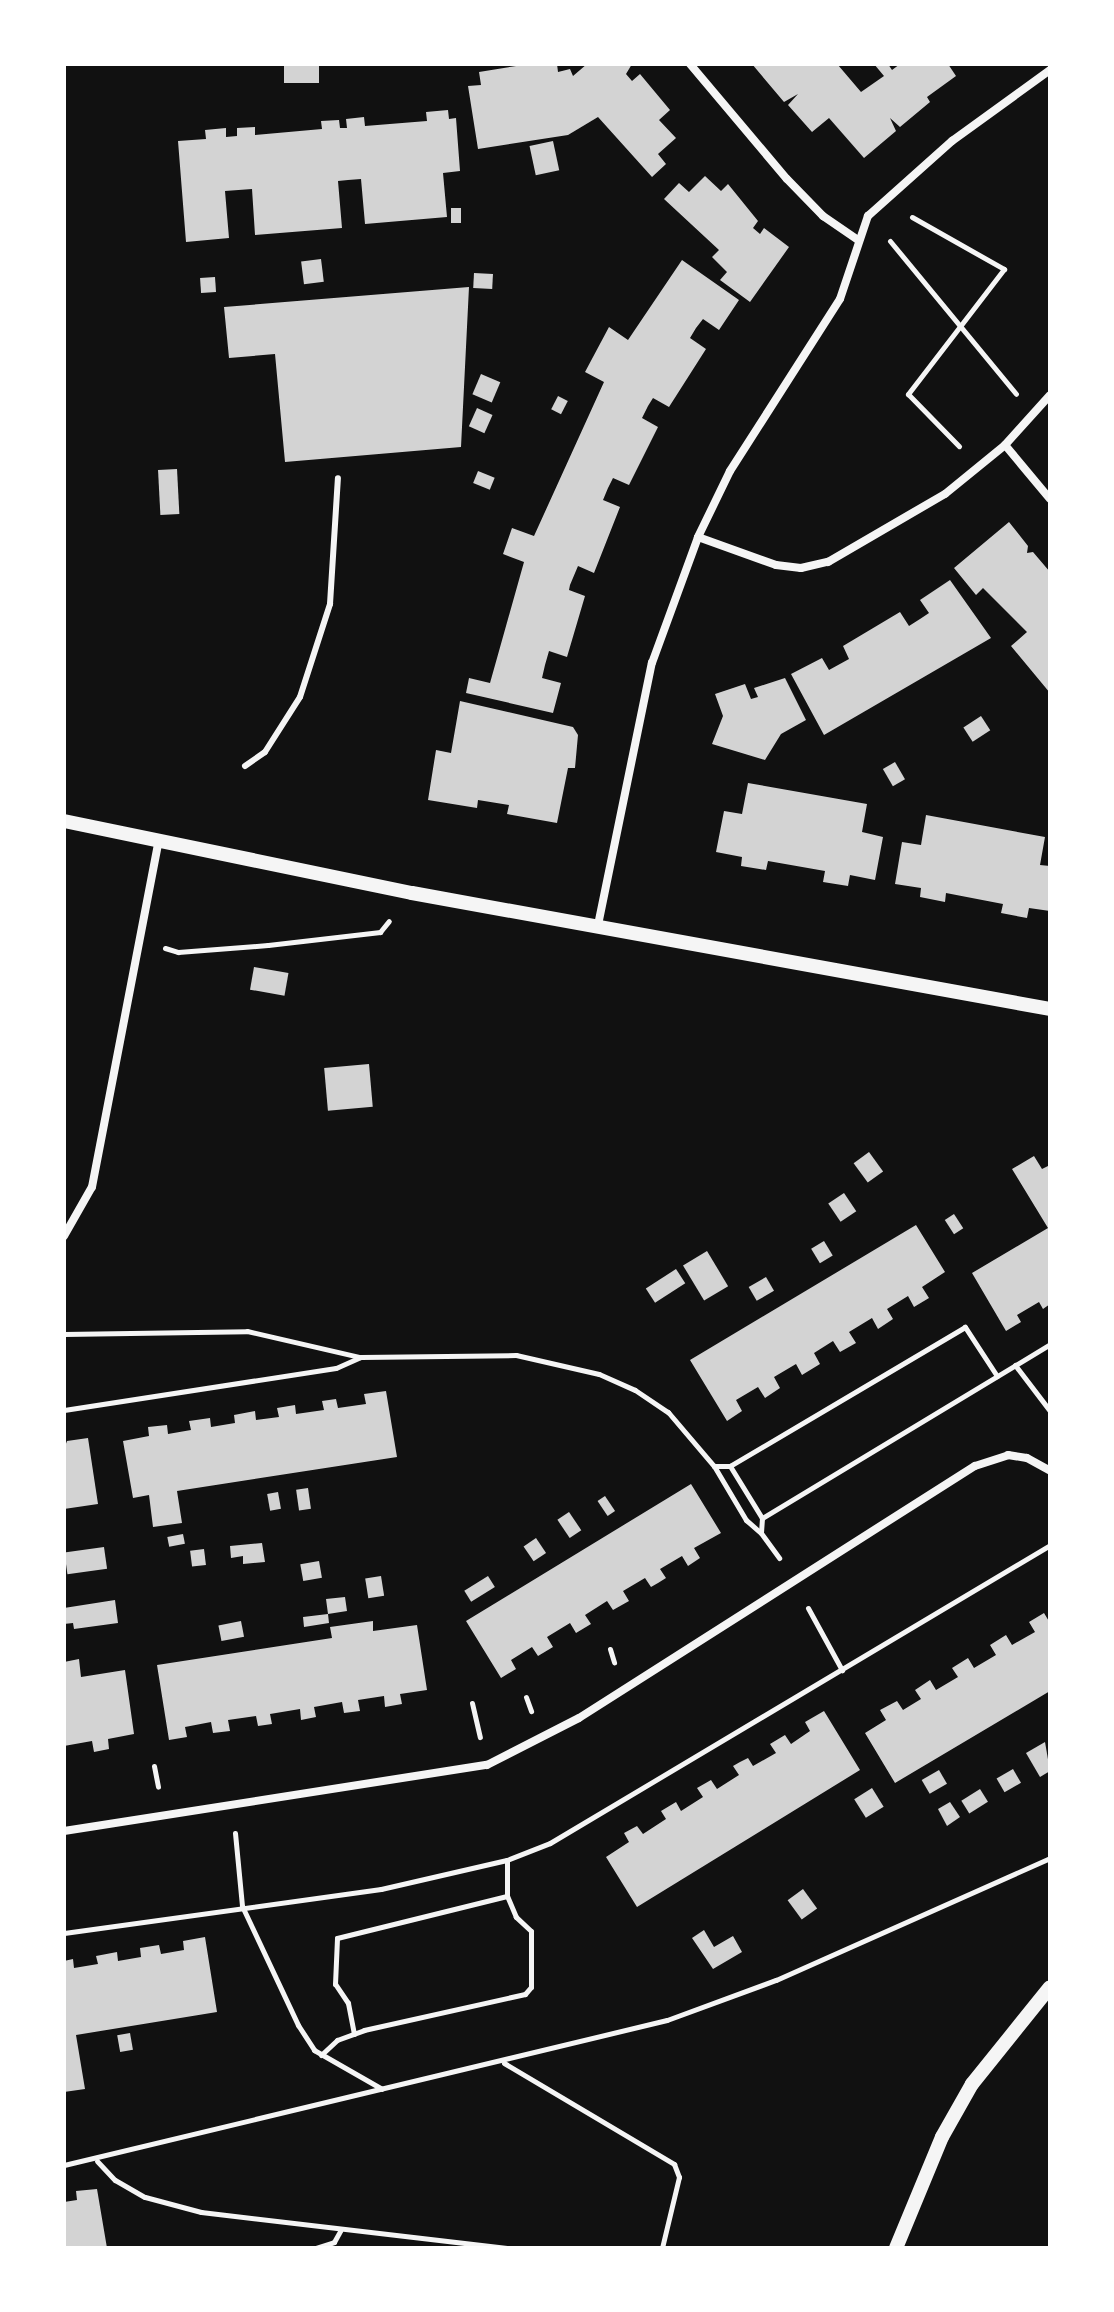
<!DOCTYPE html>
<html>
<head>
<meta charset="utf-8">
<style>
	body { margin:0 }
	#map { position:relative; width:1114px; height:2312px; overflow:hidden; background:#111; font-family:"Fira Sans Condensed",sans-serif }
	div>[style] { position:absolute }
	.building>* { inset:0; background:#d3d3d3; transform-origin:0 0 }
	.path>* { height:5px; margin:-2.5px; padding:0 2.5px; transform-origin:2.5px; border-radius:2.5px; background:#f5f5f5 }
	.service>* { height:6px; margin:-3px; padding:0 3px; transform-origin:3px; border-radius:3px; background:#f5f5f5 }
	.minor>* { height:8px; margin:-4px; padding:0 4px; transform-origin:4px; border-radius:4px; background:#f5f5f5 }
	.tertiary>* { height:14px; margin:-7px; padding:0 7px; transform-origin:7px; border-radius:7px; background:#f5f5f5 }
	span { translate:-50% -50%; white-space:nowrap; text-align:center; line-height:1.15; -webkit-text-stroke:8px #fff; paint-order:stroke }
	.frame { position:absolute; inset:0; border:66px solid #fff; pointer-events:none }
</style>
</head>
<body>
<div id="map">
	<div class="building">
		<div style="left:284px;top:64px;width:35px;height:19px"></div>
		<div style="clip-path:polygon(529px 64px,557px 64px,558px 72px,570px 69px,573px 76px,587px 64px,632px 64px,626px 74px,632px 81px,640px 74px,670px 110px,659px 120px,676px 138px,658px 154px,666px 164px,652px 177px,598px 117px,568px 135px,478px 149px,468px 86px,481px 85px,479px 72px)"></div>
		<div style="clip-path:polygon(752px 64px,838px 65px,861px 92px,884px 76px,874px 64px,888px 64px,892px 70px,900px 64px,948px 64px,956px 76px,927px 97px,930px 102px,900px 127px,890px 118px,896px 131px,864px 158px,829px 118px,812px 132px,788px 105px,798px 94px,784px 102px)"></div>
		<div style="clip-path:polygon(448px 110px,449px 119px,456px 118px,460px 171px,443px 173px,447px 217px,365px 224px,361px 179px,348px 180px,338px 181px,342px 228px,255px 235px,252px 189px,225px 191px,229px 238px,186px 242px,178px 141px,206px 139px,205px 130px,226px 128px,226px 137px,237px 136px,237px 128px,255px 127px,255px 135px,322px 129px,321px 121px,339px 120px,340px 128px,347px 128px,346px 119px,364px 117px,365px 126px,427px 121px,426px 112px)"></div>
		<div style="left:553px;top:141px;width:30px;height:24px;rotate:78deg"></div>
		<div style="clip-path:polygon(705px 176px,721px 191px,728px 184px,758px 221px,753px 228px,760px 234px,764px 228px,789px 247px,750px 302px,720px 280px,727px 272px,712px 257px,719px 250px,664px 199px,679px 183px,689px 192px)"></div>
		<div style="left:451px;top:208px;width:10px;height:15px"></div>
		<div style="left:321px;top:259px;width:23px;height:20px;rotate:83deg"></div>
		<div style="clip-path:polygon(682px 260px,739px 300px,719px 330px,703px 319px,696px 328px,690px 338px,706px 349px,669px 407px,653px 398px,648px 406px,642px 418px,658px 427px,629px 485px,613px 478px,608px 488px,603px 500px,620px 507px,594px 573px,578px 566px,570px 585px,569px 590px,585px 596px,567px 657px,549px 651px,545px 665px,542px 678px,561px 683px,553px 713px,466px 693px,469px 678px,490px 683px,524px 562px,503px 554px,512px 528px,534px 536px,604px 382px,585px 372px,609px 327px,628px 340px)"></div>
		<div style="left:474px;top:273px;width:19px;height:15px;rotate:3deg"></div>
		<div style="left:215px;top:277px;width:15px;height:15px;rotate:86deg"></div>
		<div style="clip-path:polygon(469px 287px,461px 447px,285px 462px,275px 354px,229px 358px,224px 307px)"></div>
		<div style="left:481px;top:374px;width:21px;height:22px;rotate:23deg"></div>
		<div style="left:558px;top:396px;width:11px;height:15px;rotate:27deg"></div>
		<div style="left:477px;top:408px;width:17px;height:20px;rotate:24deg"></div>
		<div style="left:177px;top:469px;width:45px;height:19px;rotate:87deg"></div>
		<div style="left:478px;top:471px;width:18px;height:13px;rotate:22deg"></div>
		<div style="clip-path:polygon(1009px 522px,1028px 546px,1027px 553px,1033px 552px,1050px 572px,1050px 693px,1011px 646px,1027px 632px,983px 588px,976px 595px,954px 568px)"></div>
		<div style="clip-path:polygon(950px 580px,991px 638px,824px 735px,791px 674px,822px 658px,829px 670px,849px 659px,843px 646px,900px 612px,909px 626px,920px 619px,929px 613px,920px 600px)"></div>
		<div style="clip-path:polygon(785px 678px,806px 720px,781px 734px,765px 760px,712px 744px,723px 716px,715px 694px,745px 684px,751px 699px,758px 697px,754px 688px)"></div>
		<div style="clip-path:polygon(460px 701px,573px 727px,578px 735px,575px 768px,568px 768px,557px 823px,507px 814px,509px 805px,478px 800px,477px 808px,428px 800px,436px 750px,451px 753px)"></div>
		<div style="left:981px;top:716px;width:17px;height:21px;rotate:57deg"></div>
		<div style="left:895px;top:762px;width:20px;height:14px;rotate:60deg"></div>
		<div style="clip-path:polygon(748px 783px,867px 804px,862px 832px,883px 837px,875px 880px,850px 875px,848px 886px,823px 882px,825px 871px,768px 861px,766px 870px,741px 866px,742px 857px,716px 852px,724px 811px,742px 814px)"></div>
		<div style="clip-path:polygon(926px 815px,1045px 837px,1040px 865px,1050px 866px,1050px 911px,1029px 908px,1027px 918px,1001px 913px,1003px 904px,946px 893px,945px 902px,920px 897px,921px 888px,895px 884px,902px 842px,921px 845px)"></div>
		<div style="left:254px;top:967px;width:35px;height:23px;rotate:10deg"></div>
		<div style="left:369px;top:1064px;width:43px;height:45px;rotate:85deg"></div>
		<div style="left:869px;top:1152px;width:24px;height:19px;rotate:54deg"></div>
		<div style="clip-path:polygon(1034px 1156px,1042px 1169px,1050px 1165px,1050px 1304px,1043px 1309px,1039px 1302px,1017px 1315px,1021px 1322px,1006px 1331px,972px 1273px,1048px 1228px,1012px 1169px)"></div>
		<div style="left:844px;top:1193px;width:22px;height:19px;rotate:56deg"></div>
		<div style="left:954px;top:1214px;width:17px;height:11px;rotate:57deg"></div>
		<div style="clip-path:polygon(916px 1225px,945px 1272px,922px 1287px,929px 1298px,914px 1307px,908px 1296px,887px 1309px,893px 1319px,878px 1329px,872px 1318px,849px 1332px,856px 1343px,840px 1352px,833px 1341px,814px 1353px,820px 1364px,802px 1375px,796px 1364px,774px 1377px,780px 1388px,765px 1398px,758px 1387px,736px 1400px,742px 1411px,727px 1421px,690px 1360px)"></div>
		<div style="left:824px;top:1241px;width:17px;height:15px;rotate:59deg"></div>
		<div style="left:707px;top:1251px;width:41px;height:28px;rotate:59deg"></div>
		<div style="left:676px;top:1269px;width:17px;height:36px;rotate:57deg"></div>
		<div style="left:766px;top:1277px;width:16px;height:20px;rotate:60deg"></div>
		<div style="clip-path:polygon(386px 1391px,397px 1457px,177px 1491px,182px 1523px,153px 1527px,149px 1495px,133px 1498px,123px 1441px,149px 1436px,148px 1427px,167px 1425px,168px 1434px,191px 1430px,189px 1421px,210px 1418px,211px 1427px,235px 1423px,234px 1415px,255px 1411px,256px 1420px,279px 1417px,277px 1408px,295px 1405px,296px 1414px,324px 1410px,322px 1401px,336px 1399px,338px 1408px,366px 1404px,364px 1394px)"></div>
		<div style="clip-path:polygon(88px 1438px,98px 1504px,64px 1509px,64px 1449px,67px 1441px)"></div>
		<div style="clip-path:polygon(691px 1484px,721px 1533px,694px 1548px,700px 1558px,688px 1566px,682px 1556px,660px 1569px,666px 1578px,658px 1583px,651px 1587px,645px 1578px,623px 1591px,629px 1601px,613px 1610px,607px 1601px,585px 1615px,591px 1624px,576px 1633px,570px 1623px,547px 1637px,553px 1647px,538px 1656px,532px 1647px,511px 1660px,516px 1669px,501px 1678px,466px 1621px)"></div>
		<div style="left:308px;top:1488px;width:21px;height:12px;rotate:82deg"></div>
		<div style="left:278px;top:1492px;width:17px;height:11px;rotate:80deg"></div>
		<div style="left:605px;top:1496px;width:18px;height:9px;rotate:56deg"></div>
		<div style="left:569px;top:1512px;width:22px;height:14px;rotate:56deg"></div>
		<div style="left:183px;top:1534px;width:10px;height:16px;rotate:79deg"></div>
		<div style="left:536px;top:1538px;width:18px;height:15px;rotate:56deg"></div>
		<div style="clip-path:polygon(262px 1543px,265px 1562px,243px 1564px,243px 1556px,231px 1558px,230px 1546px)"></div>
		<div style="left:104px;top:1547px;width:22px;height:40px;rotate:82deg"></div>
		<div style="left:204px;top:1549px;width:16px;height:14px;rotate:83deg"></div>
		<div style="left:319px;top:1561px;width:17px;height:19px;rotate:80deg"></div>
		<div style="left:381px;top:1576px;width:20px;height:16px;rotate:81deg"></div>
		<div style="left:488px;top:1576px;width:13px;height:28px;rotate:58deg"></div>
		<div style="clip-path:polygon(345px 1597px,347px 1611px,328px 1614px,329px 1623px,304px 1627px,303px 1617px,328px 1614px,326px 1599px)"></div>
		<div style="clip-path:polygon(115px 1600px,118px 1623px,74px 1629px,73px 1623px,64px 1624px,64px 1608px)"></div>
		<div style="clip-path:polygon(1044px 1613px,1050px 1623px,1050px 1691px,895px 1783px,865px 1733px,886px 1720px,880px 1710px,897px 1701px,903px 1710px,921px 1699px,915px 1690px,930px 1680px,936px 1690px,958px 1677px,952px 1668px,968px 1658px,974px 1668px,996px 1655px,990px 1645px,1006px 1635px,1012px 1645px,1035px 1632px,1029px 1622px)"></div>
		<div style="left:241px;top:1621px;width:16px;height:23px;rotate:79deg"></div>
		<div style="clip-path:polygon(373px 1621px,373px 1631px,417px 1625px,427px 1690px,400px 1694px,402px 1704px,385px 1707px,384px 1696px,358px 1700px,360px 1711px,344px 1713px,342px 1702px,314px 1707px,316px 1717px,301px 1720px,300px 1709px,270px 1714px,272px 1724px,258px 1726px,256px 1716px,228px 1720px,230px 1731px,213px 1733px,211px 1722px,185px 1727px,187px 1737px,169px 1740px,157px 1665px,332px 1638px,330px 1627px)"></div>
		<div style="clip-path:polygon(79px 1659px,81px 1677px,125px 1670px,134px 1734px,108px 1739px,109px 1749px,94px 1752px,92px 1741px,64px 1746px,64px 1662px)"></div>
		<div style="clip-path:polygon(824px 1711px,860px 1770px,637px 1907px,606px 1857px,629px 1842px,624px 1833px,637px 1826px,643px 1834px,666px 1819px,661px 1811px,676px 1802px,681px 1811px,703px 1797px,697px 1788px,711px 1780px,717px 1789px,739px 1775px,733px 1766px,740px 1762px,748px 1758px,753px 1766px,776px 1753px,770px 1744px,785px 1735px,791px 1744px,810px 1731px,805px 1722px)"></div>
		<div style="clip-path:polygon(1045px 1742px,1050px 1771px,1040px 1777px,1026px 1753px)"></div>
		<div style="left:1013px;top:1769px;width:16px;height:19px;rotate:60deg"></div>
		<div style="left:939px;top:1770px;width:16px;height:20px;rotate:60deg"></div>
		<div style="left:872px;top:1788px;width:22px;height:21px;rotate:58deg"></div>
		<div style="left:980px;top:1789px;width:15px;height:22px;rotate:58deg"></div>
		<div style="clip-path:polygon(950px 1802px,960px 1817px,947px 1826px,938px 1809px)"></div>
		<div style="left:803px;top:1889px;width:24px;height:19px;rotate:54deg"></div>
		<div style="clip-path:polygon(704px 1930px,714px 1947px,733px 1936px,742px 1952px,713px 1969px,692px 1938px)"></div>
		<div style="clip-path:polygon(205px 1937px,217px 2012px,76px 2035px,85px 2089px,64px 2092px,64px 1961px,73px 1959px,74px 1968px,98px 1964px,96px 1956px,117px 1952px,118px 1961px,141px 1957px,140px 1948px,159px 1945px,161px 1954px,184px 1950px,183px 1941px)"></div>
		<div style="left:130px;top:2033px;width:17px;height:13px;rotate:80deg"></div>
		<div style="clip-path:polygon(97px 2189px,107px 2248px,64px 2248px,64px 2202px,77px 2200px,76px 2191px)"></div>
	</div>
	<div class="path">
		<div style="left:912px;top:217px;width:106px;rotate:29.5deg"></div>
		<div style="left:1004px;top:269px;width:158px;rotate:127.5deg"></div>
		<div style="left:908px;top:394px;width:73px;rotate:45.6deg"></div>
		<div style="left:890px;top:241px;width:198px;rotate:50.5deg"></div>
		<div style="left:165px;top:948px;width:14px;rotate:17deg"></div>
		<div style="left:178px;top:952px;width:90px;rotate:-4.4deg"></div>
		<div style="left:268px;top:945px;width:113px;rotate:-6.6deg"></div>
		<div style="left:380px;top:932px;width:14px;rotate:-51deg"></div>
		<div style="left:64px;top:1334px;width:183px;rotate:-0.9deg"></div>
		<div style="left:247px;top:1331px;width:116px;rotate:13deg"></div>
		<div style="left:1015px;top:1365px;width:58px;rotate:52.7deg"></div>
		<div style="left:997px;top:1376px;width:59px;rotate:-123.1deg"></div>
		<div style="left:965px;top:1327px;width:273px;rotate:149.4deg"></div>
		<div style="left:730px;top:1466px;width:61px;rotate:58.4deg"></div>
		<div style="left:762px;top:1518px;width:336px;rotate:-31.1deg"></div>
		<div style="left:64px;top:1410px;width:275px;rotate:-8.8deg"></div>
		<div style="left:336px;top:1368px;width:27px;rotate:-24deg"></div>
		<div style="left:361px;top:1357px;width:155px;rotate:-0.7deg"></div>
		<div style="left:516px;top:1355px;width:85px;rotate:12.9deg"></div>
		<div style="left:599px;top:1374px;width:39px;rotate:24deg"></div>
		<div style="left:635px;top:1390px;width:40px;rotate:34deg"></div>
		<div style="left:668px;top:1412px;width:71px;rotate:49.6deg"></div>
		<div style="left:714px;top:1466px;width:16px"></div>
		<div style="left:714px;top:1466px;width:63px;rotate:59.3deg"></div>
		<div style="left:746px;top:1520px;width:18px;rotate:41deg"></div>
		<div style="left:762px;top:1518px;width:15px;rotate:94deg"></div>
		<div style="left:761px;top:1533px;width:31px;rotate:54deg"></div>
		<div style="left:808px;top:1608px;width:71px;rotate:61.3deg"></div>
		<div style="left:610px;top:1649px;width:14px;rotate:73deg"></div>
		<div style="left:526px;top:1697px;width:15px;rotate:70deg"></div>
		<div style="left:472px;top:1703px;width:35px;rotate:77deg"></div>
		<div style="left:154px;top:1766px;width:21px;rotate:79deg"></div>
		<div style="left:235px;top:1833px;width:73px;rotate:84.5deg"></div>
		<div style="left:242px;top:1906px;width:132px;rotate:64.8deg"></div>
		<div style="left:298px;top:2025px;width:30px;rotate:57deg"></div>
		<div style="left:314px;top:2050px;width:78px;rotate:29.8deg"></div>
		<div style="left:64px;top:1933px;width:320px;rotate:-7.9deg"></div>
		<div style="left:381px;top:1889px;width:129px;rotate:-13deg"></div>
		<div style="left:507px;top:1860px;width:46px;rotate:-21.6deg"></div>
		<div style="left:550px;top:1843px;width:582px;rotate:-30.79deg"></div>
		<div style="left:354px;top:2034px;width:32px;rotate:-101deg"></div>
		<div style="left:348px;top:2003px;width:23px;rotate:-124deg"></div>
		<div style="left:335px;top:1984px;width:46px;rotate:-87.5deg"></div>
		<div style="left:337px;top:1938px;width:175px;rotate:-13.9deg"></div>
		<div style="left:321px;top:2055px;width:22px;rotate:-43deg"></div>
		<div style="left:337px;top:2040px;width:29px;rotate:-20deg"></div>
		<div style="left:364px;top:2030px;width:165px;rotate:-12.6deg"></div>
		<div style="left:525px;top:1994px;width:9px;rotate:-49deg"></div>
		<div style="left:531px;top:1987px;width:56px;rotate:-90deg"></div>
		<div style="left:531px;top:1931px;width:21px;rotate:-137deg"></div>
		<div style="left:516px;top:1917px;width:23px;rotate:-113deg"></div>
		<div style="left:507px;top:1896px;width:36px;rotate:-90deg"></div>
		<div style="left:504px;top:2063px;width:198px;rotate:30.7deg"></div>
		<div style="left:674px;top:2164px;width:14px;rotate:69deg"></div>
		<div style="left:679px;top:2177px;width:73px;rotate:103.5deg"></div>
		<div style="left:97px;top:2161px;width:26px;rotate:47deg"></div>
		<div style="left:115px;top:2180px;width:34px;rotate:30deg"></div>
		<div style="left:145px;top:2197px;width:58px;rotate:15deg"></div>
		<div style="left:201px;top:2212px;width:308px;rotate:6.7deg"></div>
		<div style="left:64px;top:2165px;width:620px;rotate:-13.52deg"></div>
		<div style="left:667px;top:2020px;width:116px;rotate:-20.2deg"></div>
		<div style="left:776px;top:1980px;width:300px;rotate:-24deg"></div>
		<div style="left:316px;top:2248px;width:19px;rotate:-18deg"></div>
		<div style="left:334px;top:2242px;width:13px;rotate:-61deg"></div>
	</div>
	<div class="service">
		<div style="left:245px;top:766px;width:24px;rotate:-35deg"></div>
		<div style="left:265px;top:752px;width:65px;rotate:-57.5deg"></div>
		<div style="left:300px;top:697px;width:98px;rotate:-72.1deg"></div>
		<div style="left:330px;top:604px;width:126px;rotate:-86.4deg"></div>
	</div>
	<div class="minor">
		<div style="left:690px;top:64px;width:150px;rotate:49.9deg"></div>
		<div style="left:787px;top:179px;width:52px;rotate:45.8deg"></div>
		<div style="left:823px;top:216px;width:42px;rotate:34.4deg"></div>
		<div style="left:1005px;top:445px;width:70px;rotate:50.2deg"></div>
		<div style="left:698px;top:537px;width:83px;rotate:19.7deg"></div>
		<div style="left:776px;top:565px;width:25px;rotate:7deg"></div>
		<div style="left:801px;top:568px;width:28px;rotate:-13deg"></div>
		<div style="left:828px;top:562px;width:135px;rotate:-30.2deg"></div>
		<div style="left:945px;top:494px;width:77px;rotate:-39.2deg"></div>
		<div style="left:1005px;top:445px;width:67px;rotate:-48deg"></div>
		<div style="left:598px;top:925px;width:268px;rotate:-78.4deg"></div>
		<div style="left:652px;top:663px;width:134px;rotate:-69.9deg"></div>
		<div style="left:698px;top:537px;width:73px;rotate:-64.1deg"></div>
		<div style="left:730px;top:471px;width:204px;rotate:-57.4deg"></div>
		<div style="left:840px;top:299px;width:88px;rotate:-71.4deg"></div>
		<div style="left:868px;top:216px;width:113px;rotate:-41.8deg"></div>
		<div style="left:952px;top:141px;width:121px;rotate:-35.9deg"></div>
		<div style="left:64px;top:1236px;width:56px;rotate:-60.3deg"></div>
		<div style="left:92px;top:1187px;width:353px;rotate:-79.1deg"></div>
		<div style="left:64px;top:1831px;width:428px;rotate:-8.9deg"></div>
		<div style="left:487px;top:1765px;width:103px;rotate:-27.1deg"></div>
		<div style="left:579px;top:1718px;width:469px;rotate:-32.5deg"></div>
		<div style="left:975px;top:1466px;width:35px;rotate:-18deg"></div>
		<div style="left:1008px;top:1455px;width:19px;rotate:9deg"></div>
		<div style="left:1027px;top:1458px;width:26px;rotate:29deg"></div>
	</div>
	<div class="tertiary">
		<div style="left:64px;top:821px;width:355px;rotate:11.7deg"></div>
		<div style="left:412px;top:893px;width:648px;rotate:10.3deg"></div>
		<div style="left:896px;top:2248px;width:120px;rotate:-67.5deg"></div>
		<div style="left:942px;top:2137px;width:61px;rotate:-60.5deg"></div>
		<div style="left:972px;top:2084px;width:124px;rotate:-51.2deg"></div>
	</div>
	<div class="frame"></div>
</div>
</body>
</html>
